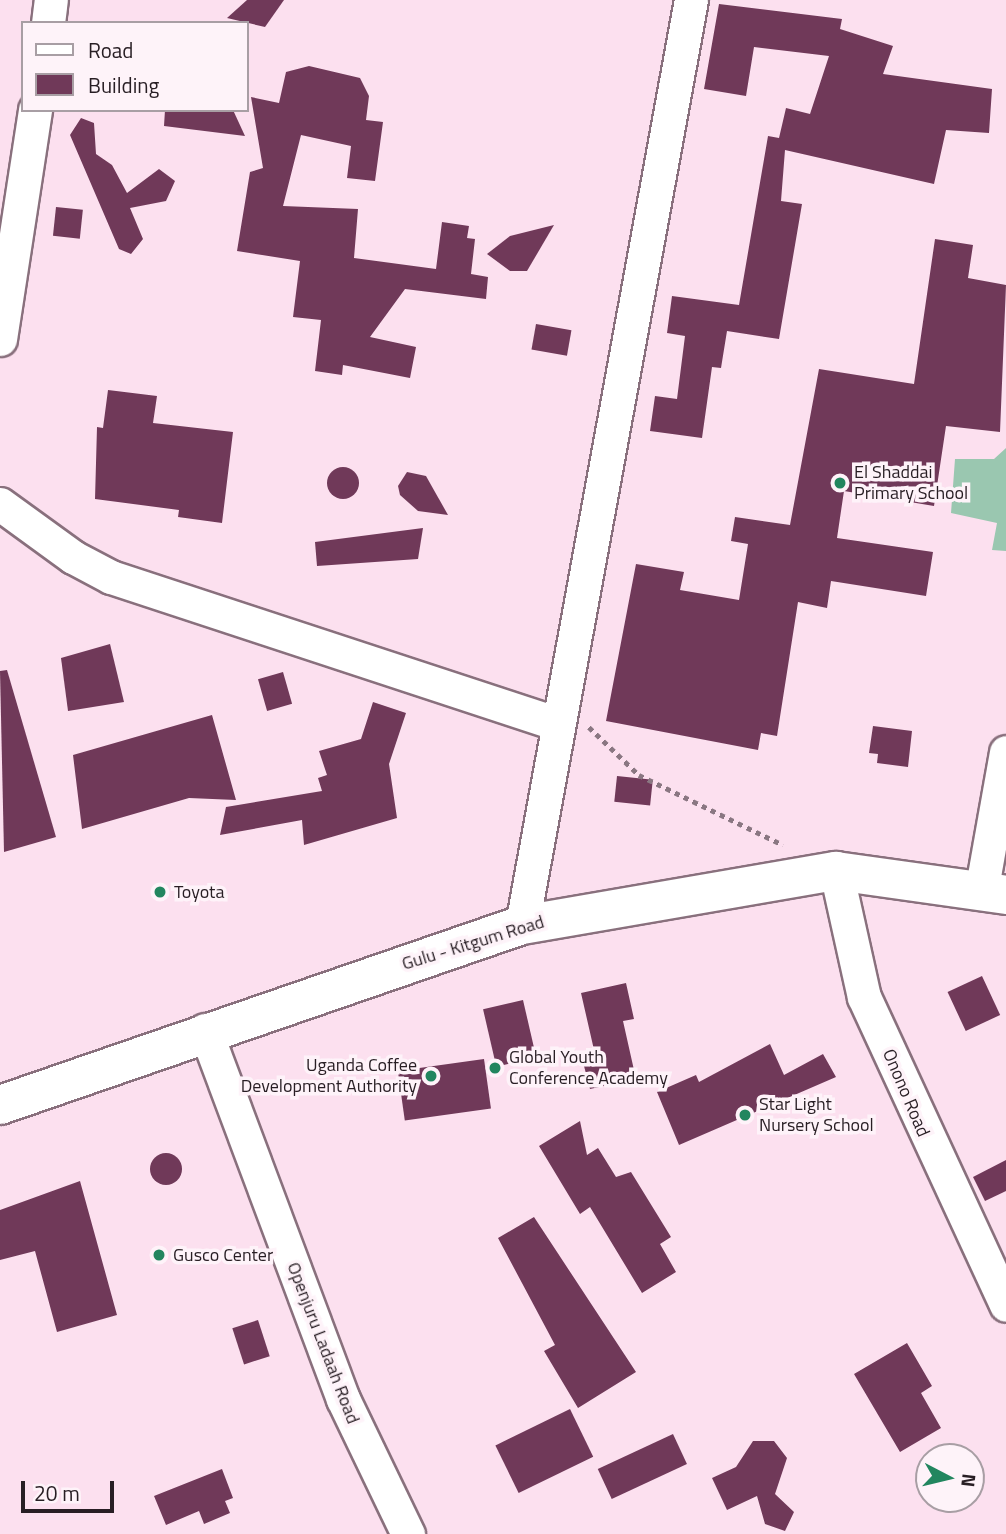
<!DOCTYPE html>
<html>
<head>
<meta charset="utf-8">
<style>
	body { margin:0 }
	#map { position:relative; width:1006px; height:1534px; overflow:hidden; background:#fce0ef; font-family:"Titillium Web",sans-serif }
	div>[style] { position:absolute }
	.green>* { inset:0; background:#9ac7b0 }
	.building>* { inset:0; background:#703959; transform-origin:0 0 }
	.round { border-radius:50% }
	.path>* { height:4.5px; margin-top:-2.25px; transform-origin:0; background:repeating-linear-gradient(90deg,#8a7782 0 5px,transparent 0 10px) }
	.roads { filter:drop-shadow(2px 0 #89707d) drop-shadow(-2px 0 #89707d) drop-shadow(0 2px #89707d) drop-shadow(0 -2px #89707d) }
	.minor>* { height:33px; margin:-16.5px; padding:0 16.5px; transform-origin:16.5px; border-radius:16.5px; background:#fff }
	.primary>* { height:38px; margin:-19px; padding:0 19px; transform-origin:19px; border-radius:19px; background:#fff }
	.dots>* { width:19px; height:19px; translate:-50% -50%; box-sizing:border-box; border:4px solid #fef3f9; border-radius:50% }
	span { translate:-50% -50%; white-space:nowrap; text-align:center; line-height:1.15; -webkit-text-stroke:7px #fef3f9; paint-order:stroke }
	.poi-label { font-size:18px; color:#281e24 }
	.left { translate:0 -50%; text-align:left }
	.right { translate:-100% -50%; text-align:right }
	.street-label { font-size:18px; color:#281e24 }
	.legend { position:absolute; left:21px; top:21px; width:228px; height:91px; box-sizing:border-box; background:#fef3f9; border:2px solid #a89ea4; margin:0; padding:9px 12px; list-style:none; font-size:21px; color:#281e24 }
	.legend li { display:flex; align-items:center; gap:14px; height:35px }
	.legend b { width:35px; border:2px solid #a89ea4 }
	.north { position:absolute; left:915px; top:1443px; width:70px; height:70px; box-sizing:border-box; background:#fef3f9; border:2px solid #a89ea4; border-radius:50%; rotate:97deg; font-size:19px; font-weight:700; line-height:28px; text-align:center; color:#281e24 }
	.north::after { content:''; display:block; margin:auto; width:24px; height:32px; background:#22865f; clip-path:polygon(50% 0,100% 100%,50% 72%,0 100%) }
	.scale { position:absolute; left:21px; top:1481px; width:93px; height:32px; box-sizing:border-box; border:4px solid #281e24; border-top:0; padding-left:9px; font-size:21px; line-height:24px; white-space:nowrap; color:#281e24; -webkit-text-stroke:5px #fef3f9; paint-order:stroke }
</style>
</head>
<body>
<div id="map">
	<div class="green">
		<div style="clip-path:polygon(1006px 448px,1006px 551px,992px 550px,997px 523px,951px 513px,955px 459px,994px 459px)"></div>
	</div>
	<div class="building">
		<div style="clip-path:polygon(247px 0,284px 0,265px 27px,227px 18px)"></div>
		<div style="clip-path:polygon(719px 4px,842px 19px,840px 29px,893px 46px,883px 74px,992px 89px,989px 133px,946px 130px,934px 184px,785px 150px,781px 201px,802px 204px,779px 339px,727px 331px,721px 368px,712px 367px,702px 438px,650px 431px,655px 396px,677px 399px,685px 336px,667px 333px,672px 296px,739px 305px,768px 136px,779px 138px,786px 108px,810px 114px,829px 56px,754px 47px,746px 96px,704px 89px)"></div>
		<div style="clip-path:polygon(309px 66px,360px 78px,369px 96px,366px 120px,383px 122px,375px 181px,347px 178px,351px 146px,301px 135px,283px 206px,358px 209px,354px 258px,436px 269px,442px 222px,469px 226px,467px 238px,475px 239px,471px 274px,488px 277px,486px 299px,405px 289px,370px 337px,416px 347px,410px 378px,343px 365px,342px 375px,315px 371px,321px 320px,293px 317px,300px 261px,237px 251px,250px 172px,263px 168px,251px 97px,279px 103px,286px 72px)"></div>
		<div style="clip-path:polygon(165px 110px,233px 110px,245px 136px,164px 126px)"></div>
		<div style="clip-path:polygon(81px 118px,94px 123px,96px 154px,112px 165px,127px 193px,159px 169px,175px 181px,166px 201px,130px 208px,143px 239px,131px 254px,119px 249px,70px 135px)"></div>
		<div style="left:56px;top:207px;width:27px;height:29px;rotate:6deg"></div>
		<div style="clip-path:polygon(554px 225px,527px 271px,510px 271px,487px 254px,510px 236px)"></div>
		<div style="clip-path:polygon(935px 239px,973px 245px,968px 278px,1006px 285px,1000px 432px,946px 426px,934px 506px,844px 491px,837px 538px,933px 552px,926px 596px,831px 581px,827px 608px,798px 602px,777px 736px,761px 733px,758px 750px,606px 721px,636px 564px,684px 572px,680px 590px,739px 600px,748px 544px,731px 541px,735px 517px,790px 525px,819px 369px,914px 384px)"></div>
		<div style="left:536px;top:324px;width:36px;height:26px;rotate:10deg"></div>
		<div style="clip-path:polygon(108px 390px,157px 396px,153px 423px,233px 432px,222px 523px,178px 517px,179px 510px,95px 499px,97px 427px,103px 428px)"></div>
		<div class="round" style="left:327px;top:467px;width:32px;height:32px"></div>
		<div style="clip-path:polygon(407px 472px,426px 476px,448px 515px,418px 511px,400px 495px,398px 486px)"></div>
		<div style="clip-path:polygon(423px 528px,418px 559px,317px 566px,315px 542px)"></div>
		<div style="clip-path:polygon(110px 644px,124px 702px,68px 711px,61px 658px)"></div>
		<div style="clip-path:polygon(7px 670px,56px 837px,4px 852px,0 671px)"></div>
		<div style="left:283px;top:672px;width:33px;height:26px;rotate:74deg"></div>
		<div style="clip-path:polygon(373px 702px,406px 713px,389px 764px,397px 818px,304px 845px,302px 820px,220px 835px,226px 807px,322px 791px,318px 778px,327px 775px,319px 751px,361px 739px)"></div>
		<div style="clip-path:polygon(212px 715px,236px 800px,189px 798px,82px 829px,73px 755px)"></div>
		<div style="clip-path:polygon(873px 726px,912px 731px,908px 767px,877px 763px,878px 754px,869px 753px)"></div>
		<div style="left:617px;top:776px;width:36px;height:26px;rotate:6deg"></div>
		<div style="left:982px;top:976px;width:43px;height:38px;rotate:65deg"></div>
		<div style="clip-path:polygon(626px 983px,634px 1019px,623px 1021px,636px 1079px,590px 1089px,584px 1066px,597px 1063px,581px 993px)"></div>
		<div style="left:523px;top:1000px;width:59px;height:41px;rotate:77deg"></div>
		<div style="clip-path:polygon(770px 1044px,784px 1075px,823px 1054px,836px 1077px,679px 1145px,657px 1092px,696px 1075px,699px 1082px)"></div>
		<div style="left:484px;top:1059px;width:50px;height:87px;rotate:82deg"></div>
		<div style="clip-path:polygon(580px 1121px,587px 1155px,598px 1148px,616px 1177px,631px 1172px,671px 1237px,660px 1244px,676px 1272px,642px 1293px,590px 1207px,580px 1214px,539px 1146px)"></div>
		<div class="round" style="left:150px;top:1153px;width:32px;height:32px"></div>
		<div style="clip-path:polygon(1006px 1160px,1006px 1191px,985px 1201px,973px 1177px)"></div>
		<div style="clip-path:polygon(80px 1181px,117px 1315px,57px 1332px,35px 1251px,0 1260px,0 1210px)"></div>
		<div style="clip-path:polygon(534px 1217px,636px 1372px,578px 1408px,544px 1351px,555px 1345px,498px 1238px)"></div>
		<div style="left:258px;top:1320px;width:38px;height:27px;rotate:72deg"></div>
		<div style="clip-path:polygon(907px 1343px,932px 1386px,921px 1393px,941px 1428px,900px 1452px,854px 1374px)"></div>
		<div style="left:570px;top:1409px;width:53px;height:83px;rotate:64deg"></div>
		<div style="left:673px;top:1434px;width:33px;height:83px;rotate:65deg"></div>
		<div style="clip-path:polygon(753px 1441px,774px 1441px,787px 1458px,775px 1494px,794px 1512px,785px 1531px,765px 1524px,757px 1496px,727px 1510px,712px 1478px,736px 1467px)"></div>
		<div style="clip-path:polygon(222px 1469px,233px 1498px,225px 1501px,230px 1513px,204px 1524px,199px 1511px,166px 1525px,154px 1496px)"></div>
	</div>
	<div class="path">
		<div style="left:589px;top:727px;width:69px;rotate:43.8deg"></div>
		<div style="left:639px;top:775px;width:160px;rotate:25.9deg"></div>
	</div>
	<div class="roads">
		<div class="minor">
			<div style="left:48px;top:23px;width:23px;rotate:-83deg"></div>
			<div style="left:0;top:339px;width:232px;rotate:-81.3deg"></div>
			<div style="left:0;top:504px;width:90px;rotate:36deg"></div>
			<div style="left:73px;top:557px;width:43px;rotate:27.8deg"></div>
			<div style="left:111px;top:577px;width:467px;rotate:18.2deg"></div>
			<div style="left:836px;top:871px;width:129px;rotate:77.5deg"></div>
			<div style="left:864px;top:997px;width:339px;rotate:65.2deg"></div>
			<div style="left:982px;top:887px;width:137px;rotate:-79.9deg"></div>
			<div style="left:522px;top:925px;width:940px;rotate:-79.65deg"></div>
			<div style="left:205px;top:1030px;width:394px;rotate:69.5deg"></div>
			<div style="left:343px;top:1399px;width:150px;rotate:64.3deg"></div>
		</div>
		<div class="primary">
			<div style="left:0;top:1105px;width:552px;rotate:-19.03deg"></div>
			<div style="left:522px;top:925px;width:319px;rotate:-9.8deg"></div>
			<div style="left:836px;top:871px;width:172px;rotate:8deg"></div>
		</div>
	</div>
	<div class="dots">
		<div style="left:840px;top:483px;background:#22865f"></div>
		<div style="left:160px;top:892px;background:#22865f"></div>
		<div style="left:495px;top:1068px;background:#22865f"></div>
		<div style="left:431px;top:1076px;background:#22865f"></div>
		<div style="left:745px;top:1115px;background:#22865f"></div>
		<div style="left:159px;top:1255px;background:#22865f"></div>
	</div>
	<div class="poi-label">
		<span class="left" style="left:854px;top:483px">El Shaddai<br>Primary School</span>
		<span class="left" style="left:174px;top:892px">Toyota</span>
		<span class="left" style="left:509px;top:1068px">Global Youth<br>Conference Academy</span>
		<span class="right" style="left:417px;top:1076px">Uganda Coffee<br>Development Authority</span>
		<span class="left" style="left:759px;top:1115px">Star Light<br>Nursery School</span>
		<span class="left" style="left:173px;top:1255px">Gusco Center</span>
	</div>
	<div class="street-label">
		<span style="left:473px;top:943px;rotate:-17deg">Gulu - Kitgum Road</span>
		<span style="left:906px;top:1093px;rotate:67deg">Onono Road</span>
		<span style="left:323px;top:1343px;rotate:69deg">Openjuru Ladaah Road</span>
	</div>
	<ul class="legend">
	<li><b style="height:9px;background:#fff"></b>Road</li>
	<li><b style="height:19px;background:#703959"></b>Building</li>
	</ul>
	<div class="north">N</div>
	<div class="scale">20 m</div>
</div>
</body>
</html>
